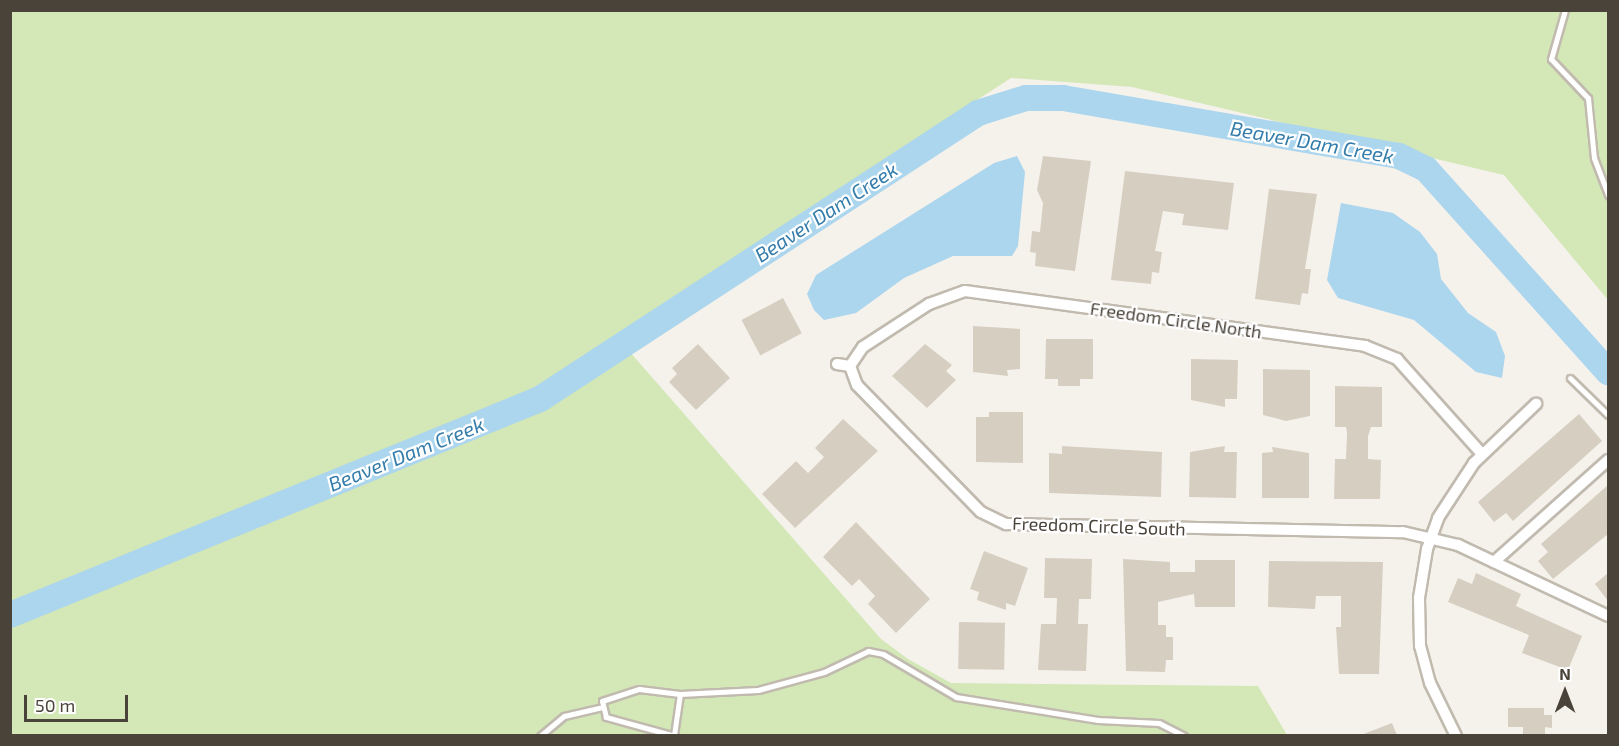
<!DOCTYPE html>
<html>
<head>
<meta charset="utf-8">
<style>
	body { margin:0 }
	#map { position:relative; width:1619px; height:746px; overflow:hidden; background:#f5f2ec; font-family:"Exo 2",sans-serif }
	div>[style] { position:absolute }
	.green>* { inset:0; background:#d3e7b7 }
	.water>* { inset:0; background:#acd5ee }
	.river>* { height:26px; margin:-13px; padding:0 13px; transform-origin:13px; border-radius:13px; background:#acd5ee }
	.building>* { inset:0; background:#d7cec2; transform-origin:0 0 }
	.roads { filter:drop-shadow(2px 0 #c1baaf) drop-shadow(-2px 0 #c1baaf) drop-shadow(0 2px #c1baaf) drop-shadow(0 -2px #c1baaf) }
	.service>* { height:5px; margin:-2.5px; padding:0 2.5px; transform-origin:2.5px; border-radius:2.5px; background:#fff }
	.minor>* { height:10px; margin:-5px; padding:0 5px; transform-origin:5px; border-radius:5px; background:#fff }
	span { translate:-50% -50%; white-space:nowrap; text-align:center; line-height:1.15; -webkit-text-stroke:4.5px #fff; paint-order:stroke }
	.street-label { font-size:18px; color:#4a433a }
	.water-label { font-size:20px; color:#347caa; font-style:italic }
	.frame { position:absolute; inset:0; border:12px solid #4a433a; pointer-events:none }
	.north { position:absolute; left:1535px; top:662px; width:60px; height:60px; -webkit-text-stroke:4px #fff; paint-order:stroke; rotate:0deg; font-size:16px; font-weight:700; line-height:24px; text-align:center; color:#4a433a }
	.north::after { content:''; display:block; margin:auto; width:21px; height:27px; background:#4a433a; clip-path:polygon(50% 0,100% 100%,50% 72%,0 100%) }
	.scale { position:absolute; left:24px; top:695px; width:104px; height:27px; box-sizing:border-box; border:3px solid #4a433a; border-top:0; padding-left:8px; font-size:18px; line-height:21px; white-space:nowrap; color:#4a433a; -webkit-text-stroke:4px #fff; paint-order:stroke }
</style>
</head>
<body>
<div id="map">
	<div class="green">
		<div style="clip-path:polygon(10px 11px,1608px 11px,1608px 300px,1504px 175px,1132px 87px,1011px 78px,615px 335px,881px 639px,908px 659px,951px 683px,1258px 686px,1287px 735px,11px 735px)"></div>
	</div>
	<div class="water">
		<div style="clip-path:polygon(1017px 156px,1025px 172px,1018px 246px,1012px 256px,953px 256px,904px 278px,856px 313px,824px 320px,814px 310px,807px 294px,816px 275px,994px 163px)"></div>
		<div style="clip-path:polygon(1341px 203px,1393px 213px,1420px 232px,1437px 254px,1441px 279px,1468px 313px,1496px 332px,1505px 356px,1502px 378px,1476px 372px,1414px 320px,1338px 298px,1327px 280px)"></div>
	</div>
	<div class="river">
		<div style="left:10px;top:615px;width:572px;rotate:-22.17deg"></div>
		<div style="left:540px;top:399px;width:523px;rotate:-33.14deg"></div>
		<div style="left:978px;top:113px;width:50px;rotate:-17.4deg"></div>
		<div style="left:1026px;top:98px;width:37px"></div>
		<div style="left:1063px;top:98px;width:341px;rotate:9.8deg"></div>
		<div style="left:1399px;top:156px;width:30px;rotate:26deg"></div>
		<div style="left:1426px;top:169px;width:273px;rotate:48.1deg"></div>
	</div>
	<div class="building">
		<div style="clip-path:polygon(1043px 156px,1091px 161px,1075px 271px,1035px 266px,1036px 253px,1030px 252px,1032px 231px,1040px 232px,1043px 203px,1037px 190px)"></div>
		<div style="clip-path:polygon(1125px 171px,1234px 183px,1228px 230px,1182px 225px,1184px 214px,1163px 211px,1155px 251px,1162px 252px,1159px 273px,1152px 272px,1151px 284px,1111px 280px)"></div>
		<div style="clip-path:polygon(1269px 189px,1317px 194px,1305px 269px,1311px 269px,1308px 294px,1302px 293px,1300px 305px,1255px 299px)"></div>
		<div style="left:783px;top:298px;width:40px;height:47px;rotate:62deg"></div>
		<div style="clip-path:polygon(973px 326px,1020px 329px,1020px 369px,1007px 370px,1008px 376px,973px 372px)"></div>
		<div style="clip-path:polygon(1046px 339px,1093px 339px,1093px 379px,1080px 379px,1080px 386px,1058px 386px,1058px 379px,1045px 379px)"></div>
		<div style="clip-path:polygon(698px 344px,730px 378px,696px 410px,669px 382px,677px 374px,672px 368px)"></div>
		<div style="clip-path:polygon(925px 344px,952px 365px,946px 371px,956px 380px,927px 408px,892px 376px)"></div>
		<div style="clip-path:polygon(1191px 359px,1238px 360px,1237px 399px,1225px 399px,1225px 407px,1191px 400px)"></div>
		<div style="clip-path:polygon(1263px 369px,1310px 370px,1310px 416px,1286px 421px,1263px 415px)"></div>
		<div style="clip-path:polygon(1335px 386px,1382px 387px,1382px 427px,1371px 427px,1368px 436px,1368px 459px,1381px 460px,1380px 499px,1334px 499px,1335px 459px,1346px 459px,1347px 433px,1346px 427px,1335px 427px)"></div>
		<div style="clip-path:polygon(989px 412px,1023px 412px,1023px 463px,976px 462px,976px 417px,989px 417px)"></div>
		<div style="clip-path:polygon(1579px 414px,1602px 441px,1513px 521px,1506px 513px,1494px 522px,1478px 502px)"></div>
		<div style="clip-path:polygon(843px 419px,878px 451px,795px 528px,762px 494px,796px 461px,808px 473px,824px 457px,815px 448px)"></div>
		<div style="clip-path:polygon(1062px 446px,1162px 452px,1161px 497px,1049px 493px,1049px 453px,1062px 454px)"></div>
		<div style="clip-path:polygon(1225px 446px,1224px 452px,1237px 452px,1236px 498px,1189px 497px,1190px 452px)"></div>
		<div style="clip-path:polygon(1272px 447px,1309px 453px,1309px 498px,1262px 498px,1262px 453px,1273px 452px)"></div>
		<div style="clip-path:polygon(1608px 485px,1608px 534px,1553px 579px,1538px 561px,1548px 552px,1541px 544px)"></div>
		<div style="clip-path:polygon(856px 522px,930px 599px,896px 633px,868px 604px,875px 596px,859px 579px,852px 586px,823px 557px)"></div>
		<div style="clip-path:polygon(984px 551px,1028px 568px,1015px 606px,1006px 603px,1006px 610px,977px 600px,979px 592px,970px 589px)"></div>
		<div style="clip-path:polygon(1045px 558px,1092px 559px,1091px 599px,1079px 599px,1078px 624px,1088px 624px,1086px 671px,1038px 670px,1041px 624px,1056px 624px,1057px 598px,1044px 598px)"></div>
		<div style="clip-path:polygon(1123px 559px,1170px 562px,1170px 572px,1195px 572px,1195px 560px,1235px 560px,1235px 607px,1195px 607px,1194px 594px,1158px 602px,1158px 625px,1166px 625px,1166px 637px,1173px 637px,1173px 660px,1166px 660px,1165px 672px,1126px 671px)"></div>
		<div style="clip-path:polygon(1269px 561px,1383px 562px,1379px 674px,1339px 674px,1336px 627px,1341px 627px,1341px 596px,1316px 596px,1315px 609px,1268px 607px)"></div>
		<div style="clip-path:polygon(1476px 573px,1521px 594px,1516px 606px,1582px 636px,1568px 670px,1522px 653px,1529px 635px,1448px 602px,1458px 578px,1472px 584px)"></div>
		<div style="clip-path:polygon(1608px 573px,1608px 601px,1595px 584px)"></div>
		<div style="left:959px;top:622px;width:46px;height:47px;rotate:1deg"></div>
		<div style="clip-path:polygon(1508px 708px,1544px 708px,1544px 715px,1552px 715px,1552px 728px,1545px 727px,1545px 735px,1523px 735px,1523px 727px,1508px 727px)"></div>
		<div style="clip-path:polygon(1392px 723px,1397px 735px,1361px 735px)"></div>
	</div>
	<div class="roads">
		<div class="service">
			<div style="left:1565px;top:10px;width:51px;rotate:105.9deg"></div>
			<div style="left:1551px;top:59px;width:54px;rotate:46.5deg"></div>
			<div style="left:1588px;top:98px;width:60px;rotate:84.3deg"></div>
			<div style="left:1594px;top:158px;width:40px;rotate:69deg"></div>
			<div style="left:1570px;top:378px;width:53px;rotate:44.2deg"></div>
			<div style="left:674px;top:735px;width:41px;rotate:-81.7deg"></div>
			<div style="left:540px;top:736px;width:31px;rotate:-40deg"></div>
			<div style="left:564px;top:716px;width:37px;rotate:-13deg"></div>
			<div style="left:675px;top:736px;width:72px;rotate:-164.6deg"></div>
			<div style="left:606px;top:717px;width:16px;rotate:-104deg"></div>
			<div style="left:602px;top:701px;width:39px;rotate:-18deg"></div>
			<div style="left:639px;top:689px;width:41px;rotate:7deg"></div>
			<div style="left:680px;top:694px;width:78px;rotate:-2.9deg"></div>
			<div style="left:758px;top:690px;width:68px;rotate:-15.3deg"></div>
			<div style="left:824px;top:672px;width:49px;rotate:-25.5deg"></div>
			<div style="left:868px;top:651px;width:15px;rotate:11deg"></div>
			<div style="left:883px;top:654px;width:85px;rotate:30.5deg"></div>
			<div style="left:956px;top:697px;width:144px;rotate:9.2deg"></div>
			<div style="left:1098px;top:720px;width:61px;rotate:2.8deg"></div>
			<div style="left:1159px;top:723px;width:28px;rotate:27deg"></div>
		</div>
		<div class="minor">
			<div style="left:837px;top:364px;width:13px;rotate:9deg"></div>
			<div style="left:850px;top:366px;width:20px;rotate:70deg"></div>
			<div style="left:857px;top:385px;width:177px;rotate:45.7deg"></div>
			<div style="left:981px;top:512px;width:28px;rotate:26deg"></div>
			<div style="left:1006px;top:524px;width:397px;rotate:1.2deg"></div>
			<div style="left:1403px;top:532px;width:57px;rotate:13.3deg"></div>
			<div style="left:1458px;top:545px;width:166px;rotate:25.3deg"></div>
			<div style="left:850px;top:366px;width:23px;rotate:-56deg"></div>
			<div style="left:863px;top:347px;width:79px;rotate:-33.1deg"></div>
			<div style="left:929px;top:304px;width:38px;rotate:-20deg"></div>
			<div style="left:965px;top:291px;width:404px;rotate:7.8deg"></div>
			<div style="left:1365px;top:346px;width:35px;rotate:22deg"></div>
			<div style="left:1397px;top:359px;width:127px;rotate:48.2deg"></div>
			<div style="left:1494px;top:562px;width:153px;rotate:-41.8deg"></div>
			<div style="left:1456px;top:736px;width:59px;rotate:-116.1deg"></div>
			<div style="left:1430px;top:683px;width:38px;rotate:-105deg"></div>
			<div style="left:1420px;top:646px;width:48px;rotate:-91.2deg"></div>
			<div style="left:1419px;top:598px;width:50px;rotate:-80.7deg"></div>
			<div style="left:1427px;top:549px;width:33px;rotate:-70deg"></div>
			<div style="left:1438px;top:518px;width:66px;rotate:-56.8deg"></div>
			<div style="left:1474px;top:463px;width:86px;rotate:-43.6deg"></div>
		</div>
	</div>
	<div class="street-label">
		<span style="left:1176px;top:320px;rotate:8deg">Freedom Circle North</span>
		<span style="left:1099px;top:526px;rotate:2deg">Freedom Circle South</span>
	</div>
	<div class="water-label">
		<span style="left:1312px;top:142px;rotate:10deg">Beaver Dam Creek</span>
		<span style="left:826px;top:212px;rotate:-33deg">Beaver Dam Creek</span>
		<span style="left:406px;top:454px;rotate:-22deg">Beaver Dam Creek</span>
	</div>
	<div class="frame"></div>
	<div class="north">N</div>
	<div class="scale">50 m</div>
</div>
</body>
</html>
